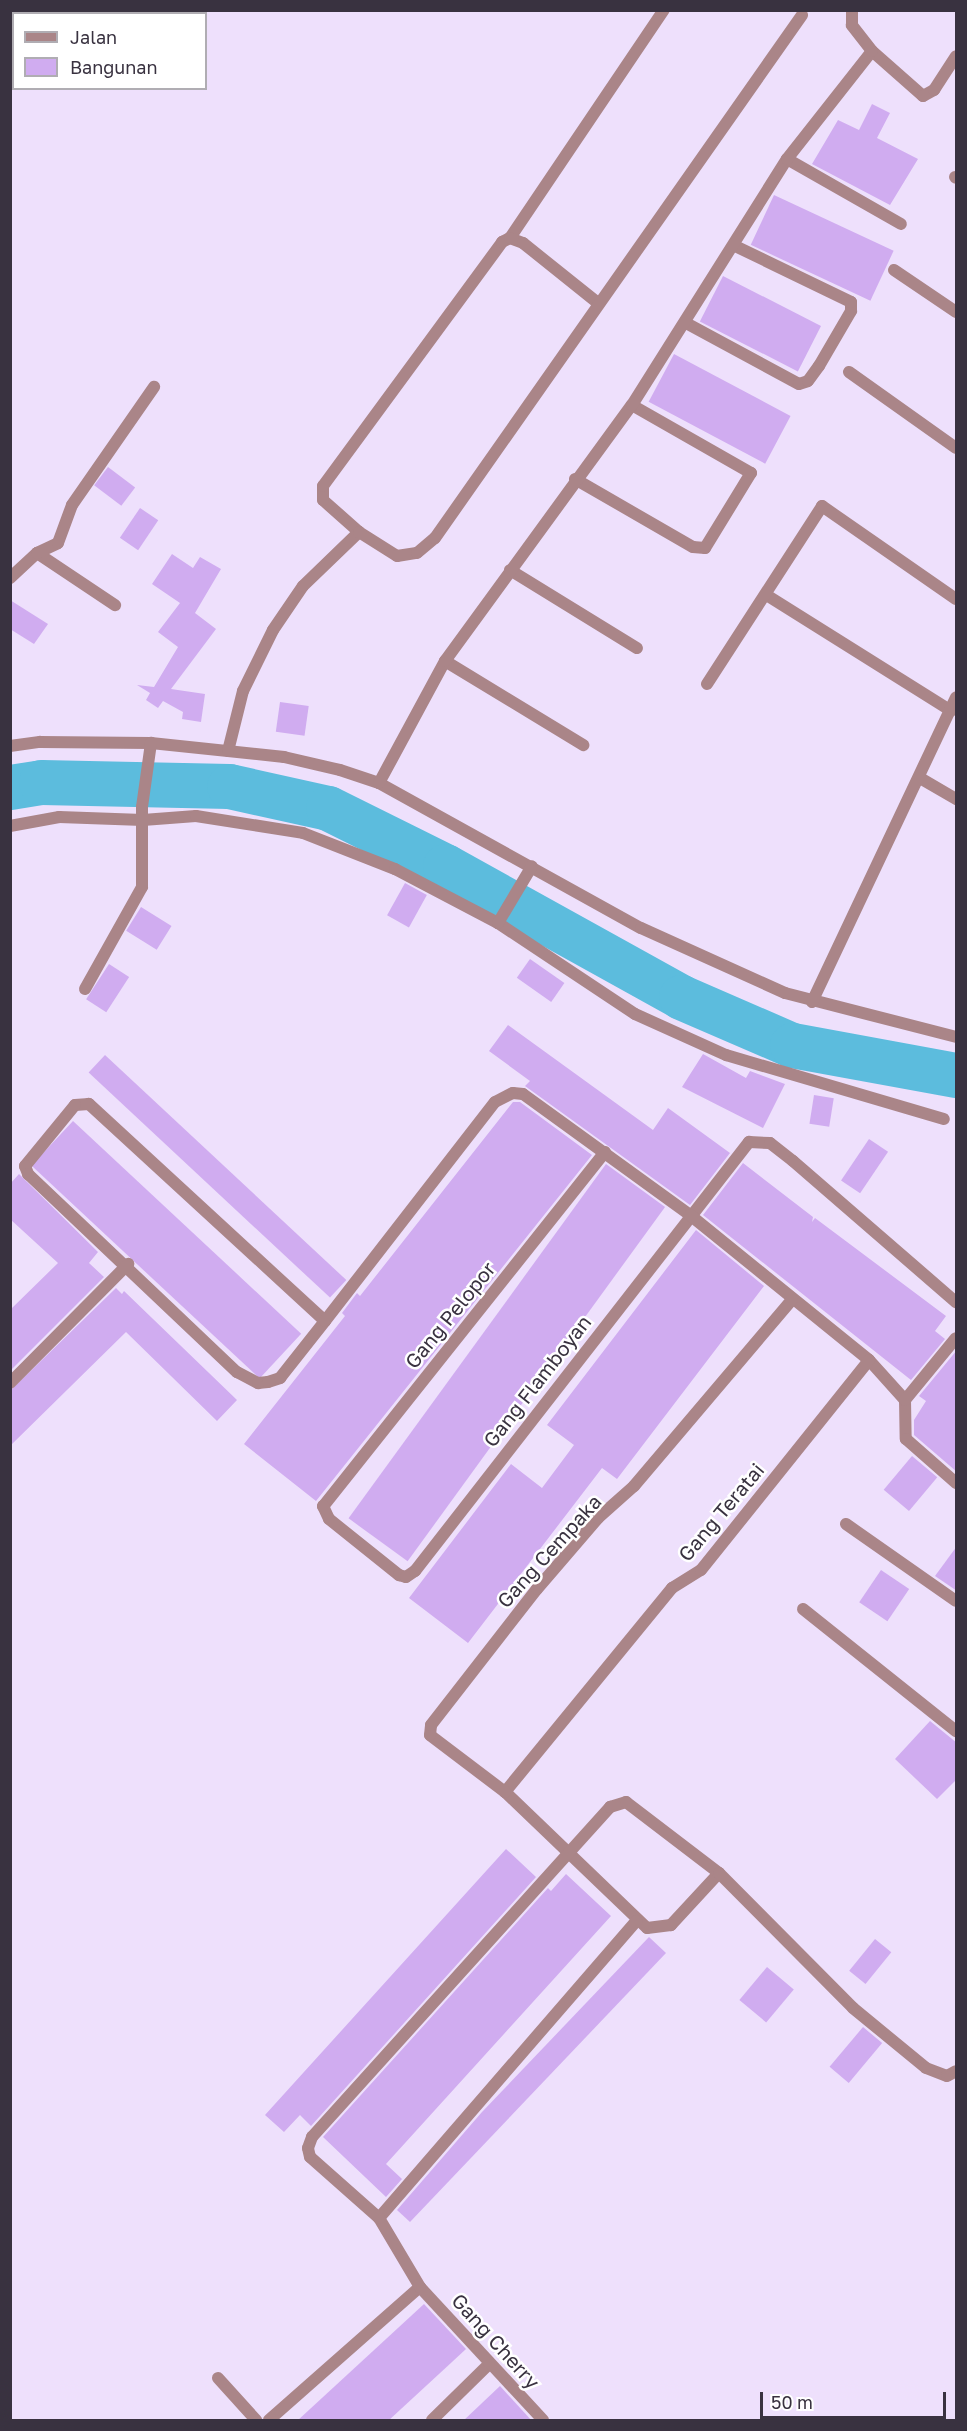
<!DOCTYPE html>
<html>
<head>
<meta charset="utf-8">
<style>
	body { margin:0 }
	#map { position:relative; width:967px; height:2431px; overflow:hidden; background:#eee0fc; font-family:"Golos Text",sans-serif }
	div>[style] { position:absolute }
	.river>* { height:45px; margin:-22.5px; padding:0 22.5px; transform-origin:22.5px; border-radius:22.5px; background:#5cbcdd }
	.building>* { inset:0; background:#d0acf0; transform-origin:0 0 }
	.street>* { height:12px; margin:-6px; padding:0 6px; transform-origin:6px; border-radius:6px; background:#aa8588 }
	.highway>* { height:18px; margin:-9px; padding:0 9px; transform-origin:9px; border-radius:9px; background:#5b1423 }
	span { translate:-50% -50%; white-space:nowrap; text-align:center; line-height:1.15; -webkit-text-stroke:5px #fff; paint-order:stroke }
	.street-label { font-size:20px; color:#393240 }
	.frame { position:absolute; inset:0; border:12px solid #393240; pointer-events:none }
	.legend { position:absolute; left:12px; top:12px; width:195px; height:78px; box-sizing:border-box; background:#fff; border:2px solid #b0adb3; margin:0; padding:8px 10px; list-style:none; font-size:18px; color:#393240 }
	.legend li { display:flex; align-items:center; gap:12px; height:30px }
	.legend b { width:30px; border:2px solid #b0adb3 }
	.scale { position:absolute; left:760px; top:2392px; width:186px; height:27px; box-sizing:border-box; border:3px solid #393240; border-top:0; padding-left:8px; font-size:18px; line-height:21px; white-space:nowrap; color:#393240; -webkit-text-stroke:4px #fff; paint-order:stroke }
</style>
</head>
<body>
<div id="map">
	<div class="river">
		<div style="left:10px;top:787px;width:31px;rotate:-9deg"></div>
		<div style="left:41px;top:782px;width:188px;rotate:1.2deg"></div>
		<div style="left:229px;top:786px;width:101px;rotate:12.5deg"></div>
		<div style="left:328px;top:808px;width:131px;rotate:26.4deg"></div>
		<div style="left:445px;top:866px;width:270px;rotate:29deg"></div>
		<div style="left:681px;top:997px;width:121px;rotate:23.4deg"></div>
		<div style="left:792px;top:1045px;width:167px;rotate:10.4deg"></div>
	</div>
	<div class="building">
		<div style="clip-path:polygon(872px 104px,890px 113px,877px 138px,918px 159px,890px 205px,812px 164px,838px 120px,859px 130px)"></div>
		<div style="left:774px;top:195px;width:132px;height:55px;rotate:25deg"></div>
		<div style="left:723px;top:276px;width:110px;height:51px;rotate:27deg"></div>
		<div style="left:674px;top:354px;width:132px;height:54px;rotate:28deg"></div>
		<div style="left:108px;top:467px;width:34px;height:23px;rotate:37deg"></div>
		<div style="left:140px;top:508px;width:22px;height:36px;rotate:34deg"></div>
		<div style="clip-path:polygon(172px 554px,193px 568px,200px 557px,221px 569px,195px 613px,216px 629px,171px 689px,205px 694px,201px 722px,182px 719px,183px 712px,163px 701px,158px 708px,146px 700px,150px 693px,137px 685px,154px 687px,178px 647px,158px 632px,180px 603px,152px 584px)"></div>
		<div style="clip-path:polygon(10px 600px,48px 624px,34px 644px,10px 629px)"></div>
		<div style="left:280px;top:702px;width:29px;height:30px;rotate:8deg"></div>
		<div style="left:405px;top:883px;width:25px;height:37px;rotate:29deg"></div>
		<div style="left:141px;top:907px;width:36px;height:28px;rotate:32deg"></div>
		<div style="left:530px;top:959px;width:42px;height:23px;rotate:35deg"></div>
		<div style="left:109px;top:964px;width:24px;height:42px;rotate:33deg"></div>
		<div style="clip-path:polygon(508px 1025px,653px 1130px,668px 1108px,730px 1153px,690px 1205px,525px 1086px,530px 1081px,489px 1051px)"></div>
		<div style="clip-path:polygon(703px 1054px,746px 1078px,750px 1071px,785px 1084px,763px 1128px,682px 1087px)"></div>
		<div style="left:105px;top:1055px;width:330px;height:24px;rotate:43deg"></div>
		<div style="left:814px;top:1095px;width:20px;height:29px;rotate:9deg"></div>
		<div style="clip-path:polygon(513px 1102px,520px 1102px,592px 1155px,316px 1501px,244px 1444px,345px 1316px,342px 1313px,357px 1293px,360px 1296px)"></div>
		<div style="left:73px;top:1121px;width:312px;height:61px;rotate:43deg"></div>
		<div style="left:869px;top:1139px;width:23px;height:50px;rotate:34deg"></div>
		<div style="clip-path:polygon(743px 1163px,813px 1217px,812px 1222px,815px 1218px,946px 1316px,935px 1331px,945px 1339px,911px 1380px,703px 1215px)"></div>
		<div style="left:606px;top:1164px;width:73px;height:438px;rotate:36deg"></div>
		<div style="clip-path:polygon(19px 1174px,98px 1252px,89px 1263px,104px 1277px,10px 1371px,10px 1310px,58px 1263px,10px 1219px,10px 1184px)"></div>
		<div style="clip-path:polygon(696px 1230px,764px 1286px,617px 1479px,602px 1468px,468px 1643px,409px 1598px,511px 1464px,542px 1488px,574px 1445px,547px 1425px)"></div>
		<div style="clip-path:polygon(116px 1288px,122px 1294px,124px 1291px,237px 1400px,217px 1421px,126px 1332px,10px 1446px,10px 1391px)"></div>
		<div style="clip-path:polygon(957px 1350px,957px 1472px,914px 1435px,914px 1420px,926px 1401px,919px 1396px)"></div>
		<div style="left:912px;top:1456px;width:33px;height:44px;rotate:40deg"></div>
		<div style="clip-path:polygon(957px 1546px,957px 1591px,935px 1576px)"></div>
		<div style="left:881px;top:1570px;width:34px;height:39px;rotate:34deg"></div>
		<div style="clip-path:polygon(930px 1721px,957px 1743px,957px 1779px,937px 1799px,895px 1759px)"></div>
		<div style="clip-path:polygon(506px 1849px,536px 1877px,311px 2126px,300px 2115px,284px 2132px,265px 2115px)"></div>
		<div style="clip-path:polygon(566px 1874px,611px 1916px,386px 2164px,402px 2179px,386px 2197px,323px 2137px,548px 1888px,551px 1891px)"></div>
		<div style="clip-path:polygon(649px 1937px,666px 1953px,410px 2222px,397px 2210px,482px 2112px)"></div>
		<div style="left:875px;top:1939px;width:21px;height:41px;rotate:39deg"></div>
		<div style="left:767px;top:1967px;width:35px;height:43px;rotate:40deg"></div>
		<div style="left:863px;top:2027px;width:25px;height:52px;rotate:40deg"></div>
		<div style="clip-path:polygon(424px 2304px,466px 2349px,452px 2362px,388px 2421px,297px 2421px)"></div>
		<div style="clip-path:polygon(500px 2386px,532px 2421px,463px 2421px)"></div>
	</div>
	<div class="street">
		<div style="left:872px;top:51px;width:68px;rotate:41.4deg"></div>
		<div style="left:923px;top:96px;width:13px;rotate:-29deg"></div>
		<div style="left:934px;top:90px;width:40px;rotate:-57.1deg"></div>
		<div style="left:787px;top:159px;width:131px;rotate:29.7deg"></div>
		<div style="left:955px;top:177px;width:1px;rotate:45deg"></div>
		<div style="left:510px;top:238px;width:275px;rotate:-56deg"></div>
		<div style="left:894px;top:270px;width:75px;rotate:34.1deg"></div>
		<div style="left:686px;top:323px;width:128px;rotate:28.4deg"></div>
		<div style="left:799px;top:384px;width:9px;rotate:-18deg"></div>
		<div style="left:808px;top:381px;width:19px;rotate:-54deg"></div>
		<div style="left:819px;top:366px;width:64px;rotate:-59.8deg"></div>
		<div style="left:851px;top:311px;width:9px;rotate:-90deg"></div>
		<div style="left:851px;top:302px;width:129px;rotate:-154.2deg"></div>
		<div style="left:849px;top:372px;width:131px;rotate:35.4deg"></div>
		<div style="left:575px;top:479px;width:136px;rotate:30deg"></div>
		<div style="left:693px;top:547px;width:12px;rotate:5deg"></div>
		<div style="left:705px;top:548px;width:88px;rotate:-58.5deg"></div>
		<div style="left:751px;top:473px;width:137px;rotate:-150.3deg"></div>
		<div style="left:359px;top:532px;width:48px;rotate:-138.4deg"></div>
		<div style="left:323px;top:500px;width:14px;rotate:-90deg"></div>
		<div style="left:323px;top:486px;width:303px;rotate:-53.7deg"></div>
		<div style="left:502px;top:242px;width:9px;rotate:-27deg"></div>
		<div style="left:510px;top:238px;width:14px;rotate:21deg"></div>
		<div style="left:523px;top:243px;width:96px;rotate:38.7deg"></div>
		<div style="left:37px;top:553px;width:94px;rotate:33.7deg"></div>
		<div style="left:510px;top:570px;width:149px;rotate:31.6deg"></div>
		<div style="left:10px;top:578px;width:37px;rotate:-43deg"></div>
		<div style="left:37px;top:553px;width:23px;rotate:-25deg"></div>
		<div style="left:58px;top:543px;width:40px;rotate:-69.8deg"></div>
		<div style="left:72px;top:505px;width:144px;rotate:-55.2deg"></div>
		<div style="left:768px;top:596px;width:216px;rotate:32.1deg"></div>
		<div style="left:445px;top:661px;width:162px;rotate:31.3deg"></div>
		<div style="left:707px;top:684px;width:212px;rotate:-57.1deg"></div>
		<div style="left:822px;top:506px;width:163px;rotate:34.8deg"></div>
		<div style="left:10px;top:746px;width:30px;rotate:-8deg"></div>
		<div style="left:40px;top:742px;width:111px;rotate:0.5deg"></div>
		<div style="left:151px;top:743px;width:134px;rotate:6deg"></div>
		<div style="left:284px;top:757px;width:57px;rotate:13.1deg"></div>
		<div style="left:340px;top:770px;width:41px;rotate:18.4deg"></div>
		<div style="left:379px;top:783px;width:299px;rotate:29deg"></div>
		<div style="left:641px;top:928px;width:158px;rotate:24.3deg"></div>
		<div style="left:785px;top:993px;width:177px;rotate:14.4deg"></div>
		<div style="left:228px;top:751px;width:62px;rotate:-76deg"></div>
		<div style="left:243px;top:691px;width:68px;rotate:-63.8deg"></div>
		<div style="left:273px;top:630px;width:53px;rotate:-55.7deg"></div>
		<div style="left:303px;top:586px;width:78px;rotate:-44deg"></div>
		<div style="left:359px;top:532px;width:45px;rotate:32.3deg"></div>
		<div style="left:397px;top:556px;width:20px;rotate:-9deg"></div>
		<div style="left:417px;top:553px;width:23px;rotate:-40deg"></div>
		<div style="left:435px;top:538px;width:639px;rotate:-54.94deg"></div>
		<div style="left:920px;top:778px;width:42px;rotate:30.3deg"></div>
		<div style="left:379px;top:783px;width:139px;rotate:-61.6deg"></div>
		<div style="left:445px;top:661px;width:317px;rotate:-53.9deg"></div>
		<div style="left:632px;top:405px;width:291px;rotate:-57.8deg"></div>
		<div style="left:787px;top:159px;width:137px;rotate:-51.8deg"></div>
		<div style="left:872px;top:51px;width:33px;rotate:-128deg"></div>
		<div style="left:852px;top:25px;width:15px;rotate:-90deg"></div>
		<div style="left:10px;top:826px;width:50px;rotate:-10.4deg"></div>
		<div style="left:59px;top:817px;width:84px;rotate:2deg"></div>
		<div style="left:143px;top:820px;width:53px;rotate:-4.3deg"></div>
		<div style="left:196px;top:816px;width:108px;rotate:9deg"></div>
		<div style="left:303px;top:833px;width:99px;rotate:21.4deg"></div>
		<div style="left:395px;top:869px;width:116px;rotate:27.7deg"></div>
		<div style="left:498px;top:923px;width:164px;rotate:33.6deg"></div>
		<div style="left:635px;top:1014px;width:100px;rotate:24.3deg"></div>
		<div style="left:726px;top:1055px;width:227px;rotate:16.4deg"></div>
		<div style="left:498px;top:923px;width:66px;rotate:-59.2deg"></div>
		<div style="left:85px;top:989px;width:117px;rotate:-60.8deg"></div>
		<div style="left:142px;top:887px;width:80px;rotate:-90deg"></div>
		<div style="left:142px;top:807px;width:65px;rotate:-82deg"></div>
		<div style="left:812px;top:1002px;width:337px;rotate:-64.7deg"></div>
		<div style="left:605px;top:1152px;width:453px;rotate:128.5deg"></div>
		<div style="left:323px;top:1506px;width:14px;rotate:65deg"></div>
		<div style="left:329px;top:1519px;width:90px;rotate:38.7deg"></div>
		<div style="left:399px;top:1575px;width:7px;rotate:16deg"></div>
		<div style="left:406px;top:1577px;width:11px;rotate:-34deg"></div>
		<div style="left:415px;top:1571px;width:544px;rotate:-52.1deg"></div>
		<div style="left:749px;top:1142px;width:21px;rotate:3deg"></div>
		<div style="left:770px;top:1143px;width:29px;rotate:38deg"></div>
		<div style="left:793px;top:1161px;width:216px;rotate:40.9deg"></div>
		<div style="left:325px;top:1321px;width:321px;rotate:-137.4deg"></div>
		<div style="left:89px;top:1104px;width:14px;rotate:176deg"></div>
		<div style="left:75px;top:1105px;width:79px;rotate:129.3deg"></div>
		<div style="left:25px;top:1166px;width:9px;rotate:69deg"></div>
		<div style="left:28px;top:1174px;width:288px;rotate:43.5deg"></div>
		<div style="left:237px;top:1372px;width:24px;rotate:28deg"></div>
		<div style="left:258px;top:1383px;width:10px;rotate:-6deg"></div>
		<div style="left:268px;top:1382px;width:13px;rotate:-18deg"></div>
		<div style="left:280px;top:1378px;width:73px;rotate:-51.7deg"></div>
		<div style="left:325px;top:1321px;width:277px;rotate:-52.2deg"></div>
		<div style="left:495px;top:1102px;width:20px;rotate:-27deg"></div>
		<div style="left:513px;top:1093px;width:10px;rotate:6deg"></div>
		<div style="left:523px;top:1094px;width:206px;rotate:35.9deg"></div>
		<div style="left:690px;top:1215px;width:230px;rotate:39deg"></div>
		<div style="left:869px;top:1360px;width:54px;rotate:48deg"></div>
		<div style="left:905px;top:1400px;width:39px;rotate:89deg"></div>
		<div style="left:906px;top:1439px;width:67px;rotate:41.3deg"></div>
		<div style="left:10px;top:1383px;width:168px;rotate:-45.2deg"></div>
		<div style="left:905px;top:1400px;width:80px;rotate:-50.6deg"></div>
		<div style="left:846px;top:1524px;width:134px;rotate:35deg"></div>
		<div style="left:803px;top:1609px;width:196px;rotate:38.6deg"></div>
		<div style="left:505px;top:1792px;width:264px;rotate:-50.7deg"></div>
		<div style="left:672px;top:1588px;width:34px;rotate:-32deg"></div>
		<div style="left:701px;top:1570px;width:269px;rotate:-51.3deg"></div>
		<div style="left:719px;top:1873px;width:71px;rotate:132.7deg"></div>
		<div style="left:671px;top:1925px;width:24px;rotate:173deg"></div>
		<div style="left:647px;top:1928px;width:197px;rotate:-136.2deg"></div>
		<div style="left:505px;top:1792px;width:94px;rotate:-142.8deg"></div>
		<div style="left:430px;top:1735px;width:10px;rotate:-84deg"></div>
		<div style="left:431px;top:1725px;width:172px;rotate:-52.1deg"></div>
		<div style="left:537px;top:1589px;width:94px;rotate:-49.3deg"></div>
		<div style="left:598px;top:1518px;width:48px;rotate:-41.6deg"></div>
		<div style="left:634px;top:1486px;width:244px;rotate:-49.7deg"></div>
		<div style="left:379px;top:2218px;width:393px;rotate:-49.1deg"></div>
		<div style="left:218px;top:2378px;width:57px;rotate:47.9deg"></div>
		<div style="left:269px;top:2420px;width:201px;rotate:-41.4deg"></div>
		<div style="left:432px;top:2420px;width:80px;rotate:-44.5deg"></div>
		<div style="left:543px;top:2420px;width:181px;rotate:-132.8deg"></div>
		<div style="left:420px;top:2287px;width:80px;rotate:-120.7deg"></div>
		<div style="left:379px;top:2218px;width:92px;rotate:-138.5deg"></div>
		<div style="left:310px;top:2157px;width:9px;rotate:-103deg"></div>
		<div style="left:308px;top:2148px;width:12px;rotate:-70deg"></div>
		<div style="left:312px;top:2137px;width:445px;rotate:-47.9deg"></div>
		<div style="left:610px;top:1807px;width:17px;rotate:-17deg"></div>
		<div style="left:626px;top:1802px;width:117px;rotate:37.4deg"></div>
		<div style="left:719px;top:1873px;width:190px;rotate:45.2deg"></div>
		<div style="left:853px;top:2008px;width:94px;rotate:39.4deg"></div>
		<div style="left:926px;top:2068px;width:22px;rotate:21deg"></div>
		<div style="left:947px;top:2076px;width:10px;rotate:-29deg"></div>
	</div>
	<div class="highway">
		<div style="left:10px;top:19px;width:6px;rotate:-45deg"></div>
	</div>
	<div class="street-label">
		<span style="left:450px;top:1315px;rotate:-51deg">Gang Pelopor</span>
		<span style="left:537px;top:1381px;rotate:-52deg">Gang Flamboyan</span>
		<span style="left:721px;top:1512px;rotate:-50deg">Gang Teratai</span>
		<span style="left:549px;top:1551px;rotate:-48deg">Gang Cempaka</span>
		<span style="left:496px;top:2341px;rotate:48deg">Gang Cherry</span>
	</div>
	<div class="frame"></div>
	<ul class="legend">
	<li><b style="height:8px;background:#aa8588"></b>Jalan</li>
	<li><b style="height:16px;background:#d0acf0"></b>Bangunan</li>
	</ul>
	<div class="scale">50 m</div>
</div>
</body>
</html>
